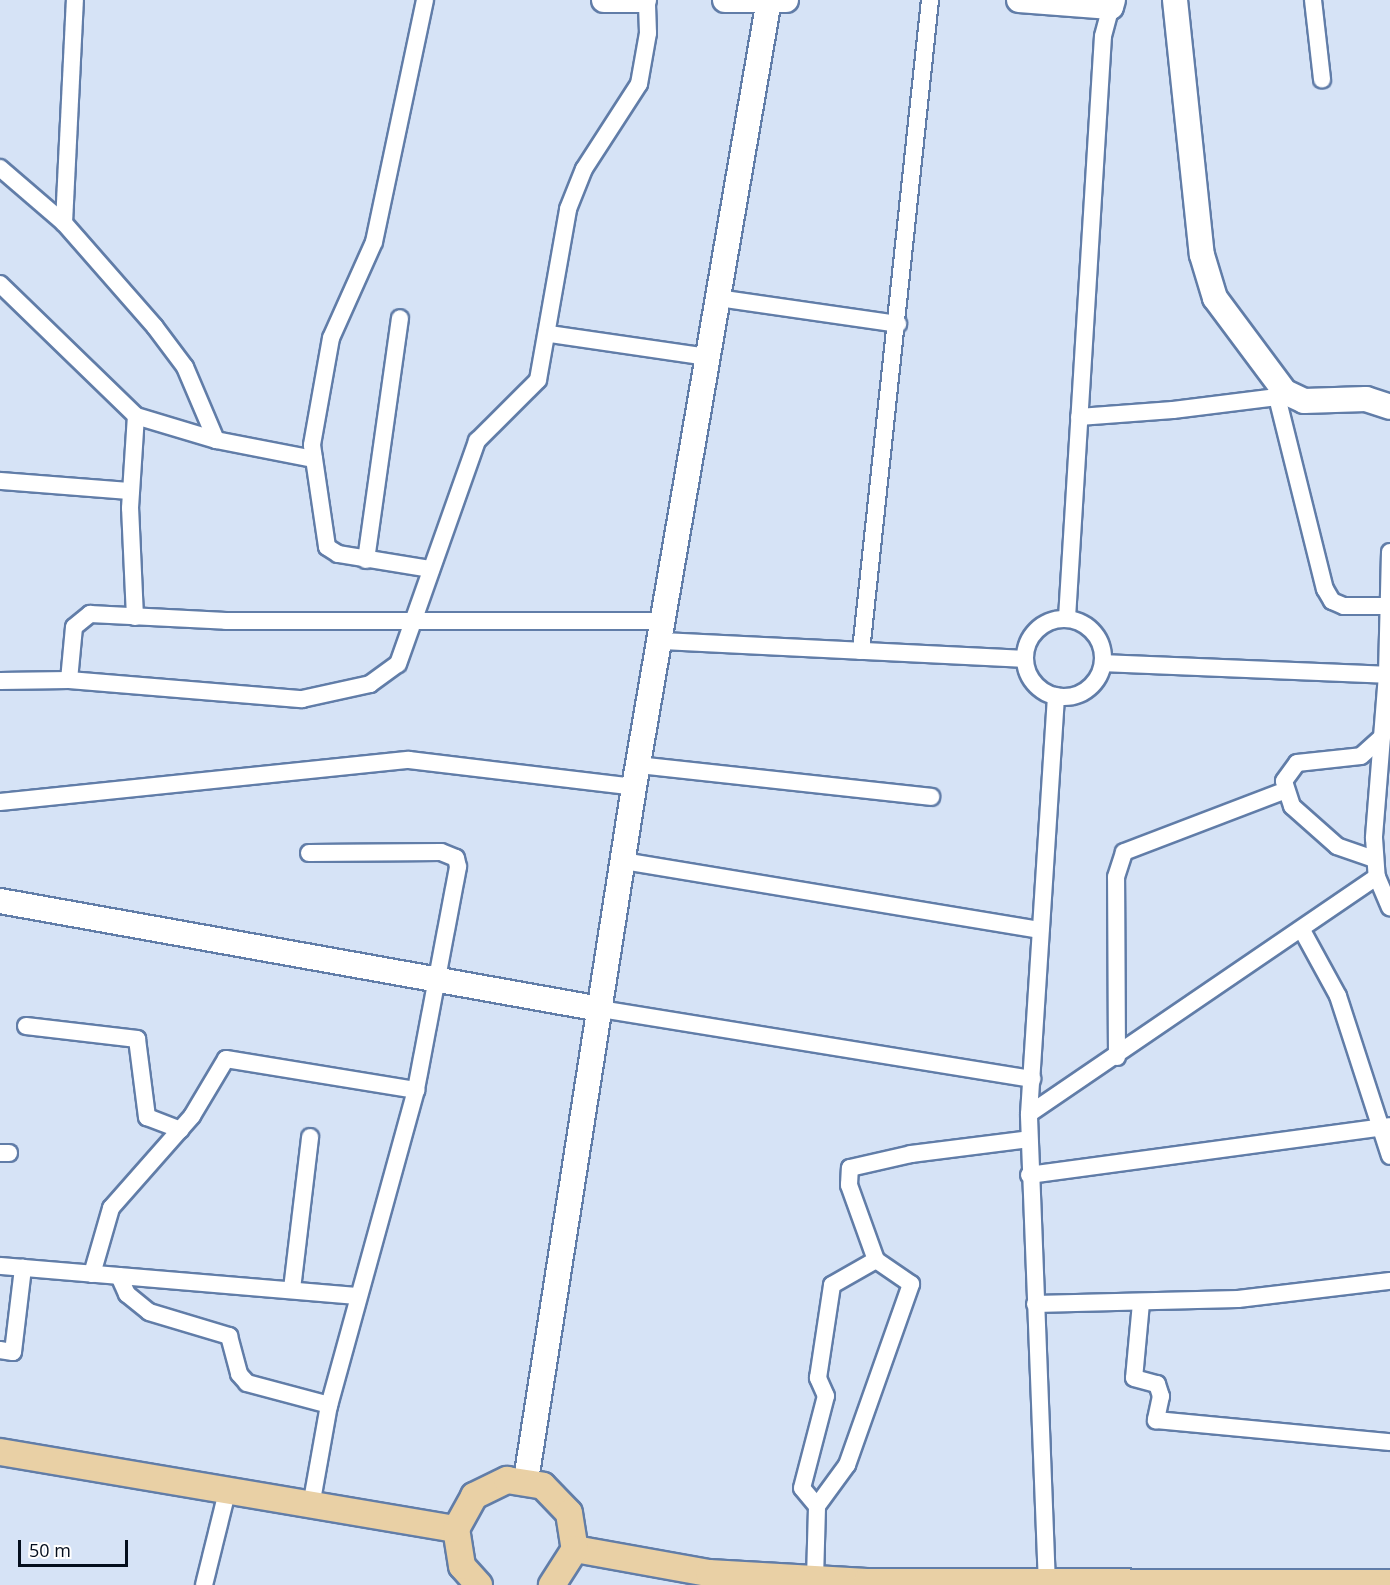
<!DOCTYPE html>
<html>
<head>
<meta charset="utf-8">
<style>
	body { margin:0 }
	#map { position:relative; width:1390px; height:1585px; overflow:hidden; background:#d6e3f6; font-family:"Open Sans",sans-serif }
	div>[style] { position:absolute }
	.roads { filter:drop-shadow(2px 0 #617da8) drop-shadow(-2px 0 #617da8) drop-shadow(0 2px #617da8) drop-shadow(0 -2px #617da8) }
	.street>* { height:16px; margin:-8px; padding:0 8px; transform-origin:8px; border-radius:8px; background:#fff }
	.street>.ring { margin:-8px; padding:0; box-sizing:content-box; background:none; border:16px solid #fff; border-radius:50% }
	.secondary>* { height:24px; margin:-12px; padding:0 12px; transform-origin:12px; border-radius:12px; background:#fff }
	.primary>* { height:26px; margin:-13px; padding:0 13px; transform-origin:13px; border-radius:13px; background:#e9d0a5 }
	span { translate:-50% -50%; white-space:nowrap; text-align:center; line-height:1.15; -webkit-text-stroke:5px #fff; paint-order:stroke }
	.scale { position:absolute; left:18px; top:1540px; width:110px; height:27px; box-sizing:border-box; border:3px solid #040e1d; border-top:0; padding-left:8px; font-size:18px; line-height:21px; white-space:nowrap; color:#040e1d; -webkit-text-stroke:4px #fff; paint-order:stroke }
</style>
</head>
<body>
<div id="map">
	<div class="roads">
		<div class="street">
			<div style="left:425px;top:0;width:247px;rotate:101.9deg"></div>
			<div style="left:374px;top:242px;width:105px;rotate:114.1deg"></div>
			<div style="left:331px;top:338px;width:109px;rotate:100.1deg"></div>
			<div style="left:312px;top:445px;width:103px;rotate:81.6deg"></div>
			<div style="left:327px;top:547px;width:13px;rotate:32deg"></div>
			<div style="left:338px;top:554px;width:94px;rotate:9.2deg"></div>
			<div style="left:1313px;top:0;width:80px;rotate:83.5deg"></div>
			<div style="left:0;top:168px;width:84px;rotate:40.7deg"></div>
			<div style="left:64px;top:223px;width:138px;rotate:48.8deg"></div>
			<div style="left:155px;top:327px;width:50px;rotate:53.1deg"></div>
			<div style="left:185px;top:367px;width:79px;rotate:67deg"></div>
			<div style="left:64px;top:223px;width:223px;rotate:-87.2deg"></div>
			<div style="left:0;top:284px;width:190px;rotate:44.1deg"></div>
			<div style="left:136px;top:416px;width:84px;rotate:16.7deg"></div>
			<div style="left:216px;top:440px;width:100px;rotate:11deg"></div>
			<div style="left:718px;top:298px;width:182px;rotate:8.2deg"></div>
			<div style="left:550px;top:334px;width:160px;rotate:8.3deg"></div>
			<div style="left:1277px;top:397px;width:198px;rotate:76deg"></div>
			<div style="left:1325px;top:589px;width:14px;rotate:60deg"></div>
			<div style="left:1332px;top:601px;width:13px;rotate:23deg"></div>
			<div style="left:1344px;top:606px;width:45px"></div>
			<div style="left:1079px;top:417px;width:94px;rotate:-4.3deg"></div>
			<div style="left:1173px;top:410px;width:105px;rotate:-7.1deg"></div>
			<div style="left:1277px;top:397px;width:9px;rotate:-32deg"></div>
			<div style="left:0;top:481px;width:131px;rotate:4.4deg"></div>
			<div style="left:1390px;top:552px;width:123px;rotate:91.4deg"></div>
			<div style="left:1387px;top:675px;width:164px;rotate:94.6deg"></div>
			<div style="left:1374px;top:838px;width:39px;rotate:86deg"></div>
			<div style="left:1377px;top:877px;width:33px;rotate:67deg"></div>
			<div style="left:366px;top:560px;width:244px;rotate:-82deg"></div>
			<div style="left:135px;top:617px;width:109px;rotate:-92.6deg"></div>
			<div style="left:130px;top:508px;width:92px;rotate:-86.3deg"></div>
			<div style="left:1067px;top:618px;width:583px;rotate:-86.46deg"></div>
			<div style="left:1103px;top:36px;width:30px;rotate:-75deg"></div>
			<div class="ring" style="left:1025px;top:619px;width:62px;height:62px"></div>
			<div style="left:660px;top:641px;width:364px;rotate:2.8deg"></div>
			<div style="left:861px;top:651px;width:655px;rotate:-83.95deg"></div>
			<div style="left:1103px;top:663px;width:287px;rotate:2.4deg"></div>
			<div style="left:69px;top:680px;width:53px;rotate:-84.6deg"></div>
			<div style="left:74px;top:627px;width:21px;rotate:-39deg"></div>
			<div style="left:90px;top:614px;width:136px;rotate:2.9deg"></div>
			<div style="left:226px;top:621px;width:437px"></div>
			<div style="left:0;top:681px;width:69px;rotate:-0.8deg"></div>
			<div style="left:69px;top:680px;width:234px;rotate:4.7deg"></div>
			<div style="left:302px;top:699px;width:70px;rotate:-12.4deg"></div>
			<div style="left:370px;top:684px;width:34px;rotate:-36deg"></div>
			<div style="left:398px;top:664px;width:237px;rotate:-70.5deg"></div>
			<div style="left:477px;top:441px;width:86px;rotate:-45deg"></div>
			<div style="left:538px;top:380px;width:174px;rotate:-80deg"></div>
			<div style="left:568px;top:209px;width:43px;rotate:-68.2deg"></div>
			<div style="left:584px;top:169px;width:101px;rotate:-57.1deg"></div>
			<div style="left:639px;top:84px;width:52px;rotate:-80deg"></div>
			<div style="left:648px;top:33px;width:33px;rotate:-92deg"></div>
			<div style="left:638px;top:765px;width:295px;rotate:6.2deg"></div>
			<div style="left:0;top:802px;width:411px;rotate:-5.9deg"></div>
			<div style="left:409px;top:760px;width:227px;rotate:6.8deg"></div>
			<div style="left:309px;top:853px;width:132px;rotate:-0.4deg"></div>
			<div style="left:441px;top:852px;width:16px;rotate:22deg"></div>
			<div style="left:456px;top:858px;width:9px;rotate:77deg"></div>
			<div style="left:458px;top:867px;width:227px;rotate:100.7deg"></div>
			<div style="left:416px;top:1090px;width:327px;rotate:105.4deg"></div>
			<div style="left:329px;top:1405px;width:103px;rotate:100.1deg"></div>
			<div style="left:1374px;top:859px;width:39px;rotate:-161deg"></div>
			<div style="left:1337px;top:846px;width:60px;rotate:-138.4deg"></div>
			<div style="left:1292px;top:806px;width:26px;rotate:-108deg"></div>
			<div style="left:1284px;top:781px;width:22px;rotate:-54deg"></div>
			<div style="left:1297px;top:763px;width:64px;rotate:-6.2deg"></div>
			<div style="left:1361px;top:756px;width:28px;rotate:-42deg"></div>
			<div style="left:623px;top:861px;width:423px;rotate:9.4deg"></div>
			<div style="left:1303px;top:932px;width:73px;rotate:61.3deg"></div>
			<div style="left:1338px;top:996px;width:168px;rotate:72deg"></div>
			<div style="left:600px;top:1009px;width:438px;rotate:9.2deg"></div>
			<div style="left:26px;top:1026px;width:112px;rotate:6.7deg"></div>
			<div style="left:137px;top:1039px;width:79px;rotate:82.7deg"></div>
			<div style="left:147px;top:1117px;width:36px;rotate:21deg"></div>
			<div style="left:1117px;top:1057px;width:180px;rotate:-90.3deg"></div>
			<div style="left:1116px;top:877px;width:26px;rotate:-72deg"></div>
			<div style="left:1124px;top:852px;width:171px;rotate:-20.9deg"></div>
			<div style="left:1029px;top:1114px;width:421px;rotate:-34.3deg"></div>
			<div style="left:0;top:1153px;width:9px"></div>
			<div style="left:1029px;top:1175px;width:364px;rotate:-7.7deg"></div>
			<div style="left:0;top:1266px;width:359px;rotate:4.8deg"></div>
			<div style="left:92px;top:1274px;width:69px;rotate:-73.9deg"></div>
			<div style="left:111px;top:1208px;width:123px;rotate:-48.6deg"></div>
			<div style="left:192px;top:1116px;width:66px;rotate:-59.2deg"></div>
			<div style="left:226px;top:1059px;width:193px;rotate:9.3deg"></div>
			<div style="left:119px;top:1276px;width:20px;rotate:66deg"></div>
			<div style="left:127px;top:1294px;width:28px;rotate:39deg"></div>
			<div style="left:149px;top:1312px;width:84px;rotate:16.7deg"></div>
			<div style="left:229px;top:1336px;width:39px;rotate:75deg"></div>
			<div style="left:239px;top:1374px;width:12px;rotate:48deg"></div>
			<div style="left:247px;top:1383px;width:85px;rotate:15deg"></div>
			<div style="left:292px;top:1289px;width:153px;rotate:-83.2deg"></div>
			<div style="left:1141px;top:1303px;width:75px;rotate:95.3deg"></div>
			<div style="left:1134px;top:1378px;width:24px;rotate:15deg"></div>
			<div style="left:1157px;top:1384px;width:13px;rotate:72deg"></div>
			<div style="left:1161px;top:1396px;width:25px;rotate:102deg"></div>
			<div style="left:1156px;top:1420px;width:235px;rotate:5.4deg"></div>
			<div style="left:1035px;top:1304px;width:203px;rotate:-1.4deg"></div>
			<div style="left:1238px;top:1299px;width:153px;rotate:-6.8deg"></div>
			<div style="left:0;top:1350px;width:13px;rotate:9deg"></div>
			<div style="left:13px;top:1352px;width:85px;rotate:-83.2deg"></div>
			<div style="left:817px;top:1506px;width:23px;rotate:-130deg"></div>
			<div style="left:802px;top:1488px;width:95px;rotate:-75.4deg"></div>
			<div style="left:826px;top:1396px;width:20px;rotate:-114deg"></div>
			<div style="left:818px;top:1378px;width:94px;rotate:-81.4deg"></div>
			<div style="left:832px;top:1285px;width:51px;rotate:-29.6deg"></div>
			<div style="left:815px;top:1579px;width:73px;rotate:-88.4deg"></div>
			<div style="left:817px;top:1506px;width:51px;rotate:-53.8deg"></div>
			<div style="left:847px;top:1465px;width:192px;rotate:-70.5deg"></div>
			<div style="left:911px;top:1284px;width:42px;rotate:-145.6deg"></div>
			<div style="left:876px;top:1260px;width:80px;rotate:-109.8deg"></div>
			<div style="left:849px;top:1185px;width:17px;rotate:-87deg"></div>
			<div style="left:850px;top:1168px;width:63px;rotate:-12.9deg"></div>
			<div style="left:911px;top:1154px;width:119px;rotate:-7.2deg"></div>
			<div style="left:204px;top:1585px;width:96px;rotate:-76.1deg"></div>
			<div style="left:1047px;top:1585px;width:471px;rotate:-92.2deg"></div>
			<div style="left:1029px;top:1114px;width:419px;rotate:-86.3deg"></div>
		</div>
		<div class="secondary">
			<div style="left:604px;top:0;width:40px"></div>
			<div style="left:725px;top:0;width:61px"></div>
			<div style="left:1019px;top:0;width:92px;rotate:4.4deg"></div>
			<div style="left:1111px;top:7px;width:7px;rotate:-74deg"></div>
			<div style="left:1175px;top:0;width:256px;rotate:84deg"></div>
			<div style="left:1202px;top:255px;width:45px;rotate:73.2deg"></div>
			<div style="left:1215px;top:298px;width:117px;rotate:53.3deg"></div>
			<div style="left:1285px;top:392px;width:21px;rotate:25deg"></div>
			<div style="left:1304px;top:401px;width:62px;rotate:-1.8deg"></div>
			<div style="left:1366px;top:399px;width:25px;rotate:18deg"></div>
			<div style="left:0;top:901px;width:610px;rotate:10.2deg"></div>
			<div style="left:526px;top:1480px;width:701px;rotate:-81.14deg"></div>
			<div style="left:634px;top:787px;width:798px;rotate:-80.27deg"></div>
		</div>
		<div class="primary">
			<div style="left:0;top:1452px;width:462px;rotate:9.6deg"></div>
			<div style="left:575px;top:1549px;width:136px;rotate:10.2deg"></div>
			<div style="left:709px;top:1573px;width:158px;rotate:3.3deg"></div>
			<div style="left:867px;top:1582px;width:523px;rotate:0.11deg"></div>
			<div style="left:479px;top:1585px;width:25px;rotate:-132deg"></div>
			<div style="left:462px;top:1566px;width:37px;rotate:-99deg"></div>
			<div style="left:456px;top:1529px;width:38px;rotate:-61deg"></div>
			<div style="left:474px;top:1496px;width:37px;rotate:-26deg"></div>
			<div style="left:507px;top:1480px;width:36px;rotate:9deg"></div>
			<div style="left:543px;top:1486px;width:37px;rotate:46deg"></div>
			<div style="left:569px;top:1513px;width:36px;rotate:81deg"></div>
			<div style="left:575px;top:1549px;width:43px;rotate:122.6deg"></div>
		</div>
	</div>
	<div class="scale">50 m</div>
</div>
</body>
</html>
